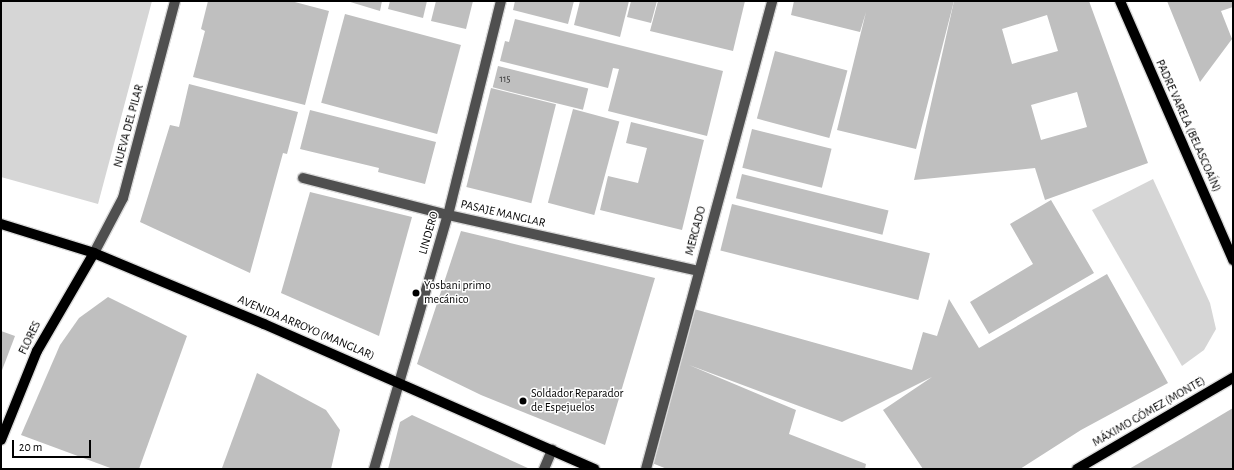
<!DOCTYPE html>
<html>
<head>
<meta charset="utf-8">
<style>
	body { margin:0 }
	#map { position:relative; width:1234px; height:470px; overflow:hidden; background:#fff; font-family:"Alegreya Sans",sans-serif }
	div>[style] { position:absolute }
	.green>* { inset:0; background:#d6d6d6 }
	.building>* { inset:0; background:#bfbfbf; transform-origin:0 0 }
	.roads { filter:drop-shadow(1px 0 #dbdbdb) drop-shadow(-1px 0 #dbdbdb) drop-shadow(0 1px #dbdbdb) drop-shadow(0 -1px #dbdbdb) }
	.minor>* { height:10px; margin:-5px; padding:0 5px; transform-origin:5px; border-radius:5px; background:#4f4f4f }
	.major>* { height:10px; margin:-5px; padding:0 5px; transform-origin:5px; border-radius:5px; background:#000 }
	.dots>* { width:11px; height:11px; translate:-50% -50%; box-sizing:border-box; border:2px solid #fff; border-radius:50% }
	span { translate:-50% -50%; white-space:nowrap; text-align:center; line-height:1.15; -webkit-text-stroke:3px #fff; paint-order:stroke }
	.number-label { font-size:10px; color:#303030 }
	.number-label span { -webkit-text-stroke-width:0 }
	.street-label { font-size:12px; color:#000 }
	.poi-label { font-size:12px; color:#000 }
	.left { translate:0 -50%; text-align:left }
	.frame { position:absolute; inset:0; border:2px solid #000; pointer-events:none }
	.scale { position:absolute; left:12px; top:440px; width:79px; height:18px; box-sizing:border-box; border:2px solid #000; border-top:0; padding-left:5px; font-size:12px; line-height:14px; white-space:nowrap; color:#000; -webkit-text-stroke:3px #fff; paint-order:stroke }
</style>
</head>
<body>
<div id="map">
	<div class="green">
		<div style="clip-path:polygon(1px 1px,152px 1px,98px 204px,1px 177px)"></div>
		<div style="clip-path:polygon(1153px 179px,1210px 303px,1216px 329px,1204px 350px,1182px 366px,1092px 210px)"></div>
	</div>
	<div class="building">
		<div style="clip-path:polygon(208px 1px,291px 1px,329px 11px,305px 105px,193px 77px,205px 31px,201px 29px)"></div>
		<div style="clip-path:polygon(347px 1px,382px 1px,380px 11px)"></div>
		<div style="clip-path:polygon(390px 1px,427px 1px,423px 18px,388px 9px)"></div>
		<div style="clip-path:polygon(436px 1px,473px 1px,466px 29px,431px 21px)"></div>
		<div style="clip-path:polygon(515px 1px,574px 1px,568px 24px,513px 10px)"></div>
		<div style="clip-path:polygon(580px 1px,629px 1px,620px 37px,574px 25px)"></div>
		<div style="clip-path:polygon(631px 1px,657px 1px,651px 23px,627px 17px)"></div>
		<div style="clip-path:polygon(658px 1px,745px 1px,733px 51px,650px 31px)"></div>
		<div style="clip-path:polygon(794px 1px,954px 1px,916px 149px,837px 130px,866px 12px,860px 32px,791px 15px)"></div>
		<div style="clip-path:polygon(evenodd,954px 1px,1089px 1px,1148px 163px,1045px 200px,1035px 168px,914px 180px,954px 1px,1047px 15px,1058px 51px,1012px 64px,1002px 29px,1047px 15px,954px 1px,1077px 92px,1087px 127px,1041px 140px,1031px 105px,1077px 92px)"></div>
		<div style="clip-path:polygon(1167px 1px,1233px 1px,1233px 7px,1221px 11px,1232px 39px,1200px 82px)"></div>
		<div style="left:345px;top:14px;width:120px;height:92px;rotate:15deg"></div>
		<div style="clip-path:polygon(515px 19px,723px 71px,707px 136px,608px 111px,619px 69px,613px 68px,608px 88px,500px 61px,505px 41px,509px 42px)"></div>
		<div style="left:775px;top:51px;width:75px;height:70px;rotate:15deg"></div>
		<div style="left:498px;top:66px;width:93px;height:22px;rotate:14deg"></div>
		<div style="clip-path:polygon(189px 84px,298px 112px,287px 154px,283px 153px,250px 273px,140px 222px,170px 125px,179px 127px)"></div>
		<div style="left:491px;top:88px;width:67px;height:102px;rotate:14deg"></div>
		<div style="left:573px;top:109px;width:48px;height:97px;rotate:15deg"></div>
		<div style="clip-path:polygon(310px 110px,436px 142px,425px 184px,378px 172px,379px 168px,300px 149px)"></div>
		<div style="clip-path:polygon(631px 122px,704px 140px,682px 230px,600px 210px,608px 176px,638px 183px,647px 148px,626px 143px)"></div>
		<div style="left:752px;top:129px;width:82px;height:40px;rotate:14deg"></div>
		<div style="left:742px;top:174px;width:151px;height:25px;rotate:14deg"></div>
		<div style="clip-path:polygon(310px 192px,412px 217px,379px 336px,281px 293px)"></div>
		<div style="clip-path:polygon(1051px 200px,1094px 273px,989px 334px,970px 302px,1033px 264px,1010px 224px)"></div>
		<div style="left:732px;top:204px;width:204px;height:48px;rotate:14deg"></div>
		<div style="clip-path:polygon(461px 231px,655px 278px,605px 445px,481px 395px,417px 364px)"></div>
		<div style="clip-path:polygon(1107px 274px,1168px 383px,1081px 430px,1020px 469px,923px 469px,883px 410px,932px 377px,842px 422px,689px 365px,796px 410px,789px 434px,866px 464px,865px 469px,667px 469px,647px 461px,694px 309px,912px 370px,923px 332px,937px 336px,949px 299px,979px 348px)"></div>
		<div style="clip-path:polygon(108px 297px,187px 336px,139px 469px,113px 469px,21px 435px,60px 345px,79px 318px)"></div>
		<div style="clip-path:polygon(1px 331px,15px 336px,1px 373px)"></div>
		<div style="clip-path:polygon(257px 373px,326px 410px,340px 430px,331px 469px,222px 468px)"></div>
		<div style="clip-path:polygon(1233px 408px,1233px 469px,1129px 469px,1181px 439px)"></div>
		<div style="clip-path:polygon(412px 415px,530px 469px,388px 469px,400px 422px)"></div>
	</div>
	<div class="roads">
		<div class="minor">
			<div style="left:303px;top:178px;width:150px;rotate:14.3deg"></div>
			<div style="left:448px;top:215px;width:256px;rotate:12.6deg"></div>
			<div style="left:94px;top:253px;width:62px;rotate:-62.2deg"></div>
			<div style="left:123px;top:198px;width:204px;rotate:-75.2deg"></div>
			<div style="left:374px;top:469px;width:265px;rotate:-73.8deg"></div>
			<div style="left:448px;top:215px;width:220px;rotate:-76.1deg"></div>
			<div style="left:544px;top:469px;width:21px;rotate:-67deg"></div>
			<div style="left:646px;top:469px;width:485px;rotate:-74.9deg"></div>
		</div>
		<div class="major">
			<div style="left:1120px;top:1px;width:283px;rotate:66.4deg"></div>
			<div style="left:1px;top:224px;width:97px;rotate:17.3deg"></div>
			<div style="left:94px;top:253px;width:184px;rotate:22.7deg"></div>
			<div style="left:264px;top:324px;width:361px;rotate:23.7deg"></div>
			<div style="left:1px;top:440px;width:96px;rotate:-68deg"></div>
			<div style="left:37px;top:351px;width:113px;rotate:-59.8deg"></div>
			<div style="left:1077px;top:469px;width:181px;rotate:-30.3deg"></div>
		</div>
	</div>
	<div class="dots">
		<div style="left:416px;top:293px;background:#000"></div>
		<div style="left:523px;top:401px;background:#000"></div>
	</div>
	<div class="number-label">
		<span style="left:505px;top:80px">115</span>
	</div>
	<div class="street-label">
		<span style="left:129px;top:126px;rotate:-75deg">NUEVA DEL PILAR</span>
		<span style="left:1188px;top:126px;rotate:66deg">PADRE VARELA (BELASCOAÍN)</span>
		<span style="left:503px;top:214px;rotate:13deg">PASAJE MANGLAR</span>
		<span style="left:696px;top:231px;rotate:-75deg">MERCADO</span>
		<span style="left:429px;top:233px;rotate:-74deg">LINDERO</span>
		<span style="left:306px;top:328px;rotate:23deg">AVENIDA ARROYO (MANGLAR)</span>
		<span style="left:30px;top:338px;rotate:-64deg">FLORES</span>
		<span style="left:1149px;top:412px;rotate:-30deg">MÁXIMO GÓMEZ (MONTE)</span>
	</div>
	<div class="poi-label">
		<span class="left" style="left:424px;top:293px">Yosbani primo<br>mecánico</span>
		<span class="left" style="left:531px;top:401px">Soldador Reparador<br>de Espejuelos</span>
	</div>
	<div class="frame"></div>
	<div class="scale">20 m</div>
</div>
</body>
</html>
